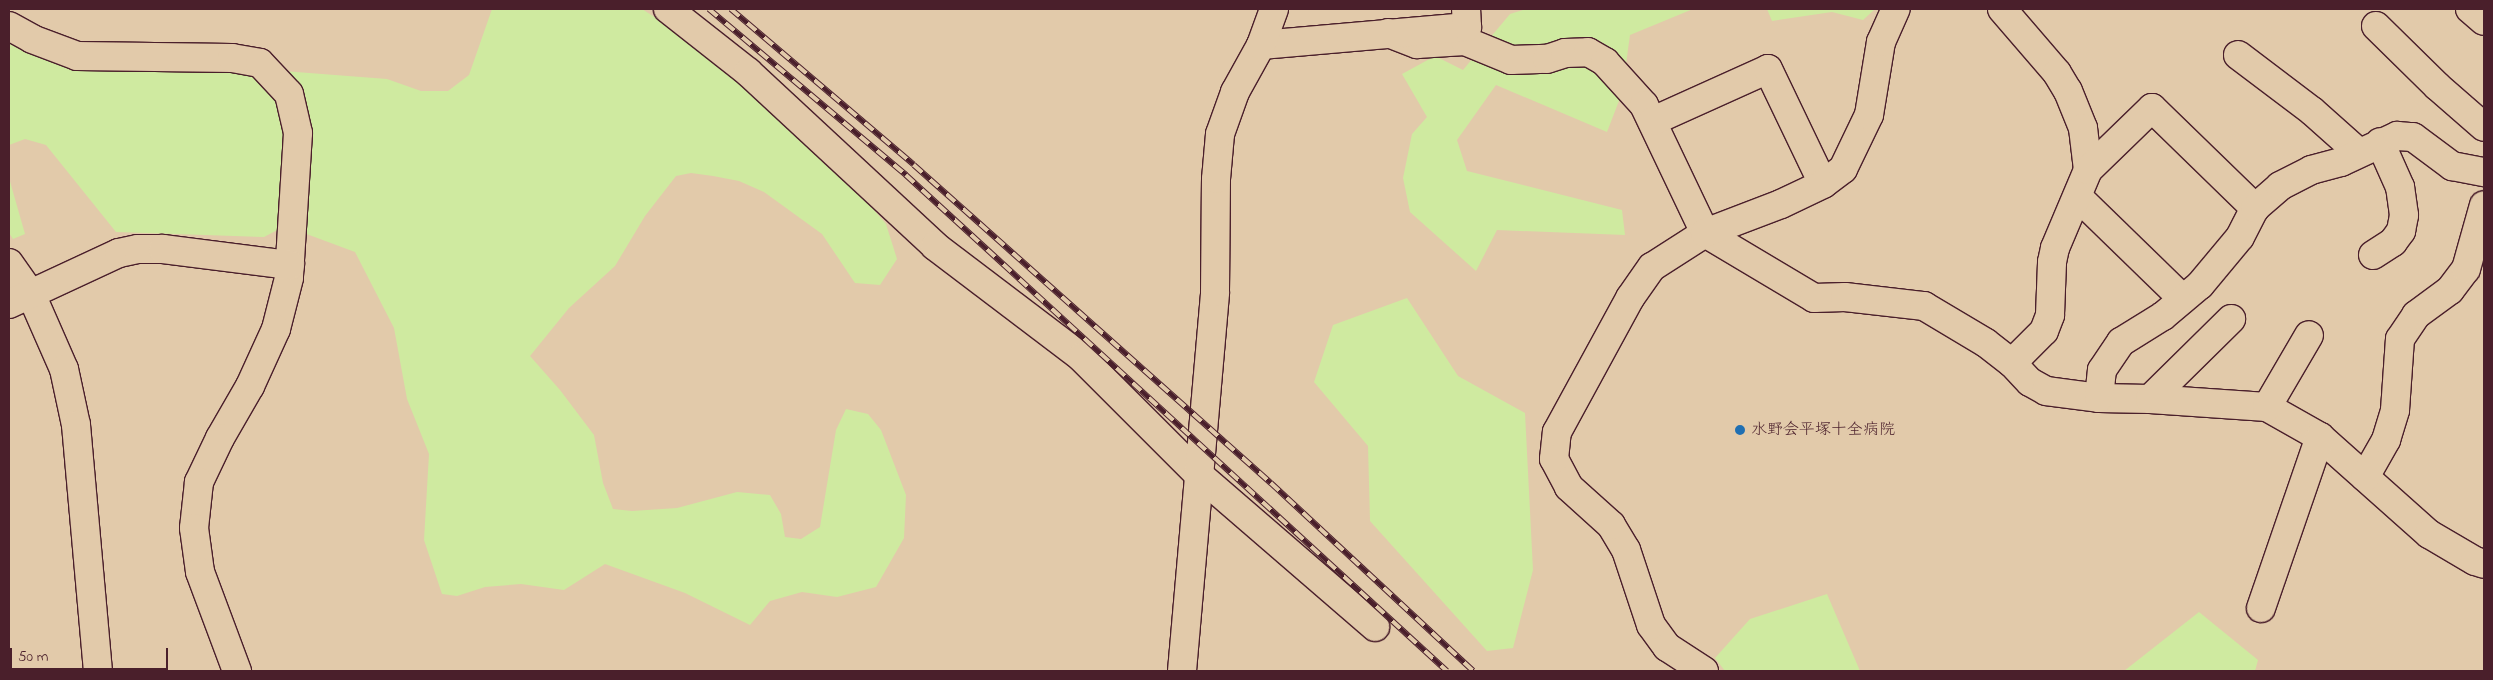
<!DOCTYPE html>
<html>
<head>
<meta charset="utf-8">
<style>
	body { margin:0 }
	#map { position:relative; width:2493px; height:680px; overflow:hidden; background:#e2caaa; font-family:"Indie Flower","Klee One",sans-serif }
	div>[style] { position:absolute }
	.green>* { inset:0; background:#cfeaa0 }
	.roads { filter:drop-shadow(1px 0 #4a1f2b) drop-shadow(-1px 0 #4a1f2b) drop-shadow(0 1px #4a1f2b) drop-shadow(0 -1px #4a1f2b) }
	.minor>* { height:28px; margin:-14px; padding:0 14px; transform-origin:14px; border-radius:14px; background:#e2caaa }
	.rail>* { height:5.5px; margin-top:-2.75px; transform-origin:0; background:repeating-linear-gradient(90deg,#e2caaa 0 11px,#4a1f2b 0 22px); box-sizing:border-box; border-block:1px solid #4a1f2b }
	.dots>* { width:14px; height:14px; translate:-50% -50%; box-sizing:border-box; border:2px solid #e2caaa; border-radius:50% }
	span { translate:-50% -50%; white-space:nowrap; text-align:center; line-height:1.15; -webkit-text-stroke:4px #e2caaa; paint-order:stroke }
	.poi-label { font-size:16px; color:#4a1f2b }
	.left { translate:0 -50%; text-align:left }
	.frame { position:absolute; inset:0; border:10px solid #4a1f2b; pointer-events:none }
	.scale { position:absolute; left:10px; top:648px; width:158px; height:22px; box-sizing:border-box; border:2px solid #4a1f2b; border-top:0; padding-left:6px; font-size:15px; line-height:18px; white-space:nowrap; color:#4a1f2b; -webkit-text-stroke:4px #e2caaa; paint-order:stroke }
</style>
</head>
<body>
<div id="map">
	<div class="green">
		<div style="clip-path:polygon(492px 9px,642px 9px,712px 54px,837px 167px,886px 224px,897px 259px,880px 285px,855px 283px,822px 234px,764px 192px,739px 181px,713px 176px,691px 173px,676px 176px,645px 216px,615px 266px,569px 308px,530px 356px,560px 390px,594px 435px,603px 483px,613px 509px,632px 511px,677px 508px,737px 492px,770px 495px,781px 514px,785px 537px,801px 539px,820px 527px,836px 430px,846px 409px,868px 414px,881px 430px,906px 495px,904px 538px,876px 587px,837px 597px,802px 592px,770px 601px,750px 625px,685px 593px,605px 564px,564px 590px,521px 584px,485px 587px,457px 596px,442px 594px,424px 540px,429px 454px,407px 399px,394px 328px,355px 252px,285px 226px,264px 237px,116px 232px,46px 145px,25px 139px,9px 145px,9px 38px,233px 67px,387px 79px,421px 91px,448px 91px,469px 75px)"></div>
		<div style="clip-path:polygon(1526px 9px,1693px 9px,1630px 35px,1622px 93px,1607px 132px,1496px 85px,1457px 140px,1467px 171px,1622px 210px,1625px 235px,1497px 230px,1476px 271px,1410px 212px,1403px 178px,1412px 134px,1427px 117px,1402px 74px,1435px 56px,1463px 70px,1510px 14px)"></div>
		<div style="clip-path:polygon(1767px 9px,1875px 9px,1863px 20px,1832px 12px,1772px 21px)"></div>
		<div style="clip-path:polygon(9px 178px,25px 234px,13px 239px,9px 233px)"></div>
		<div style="clip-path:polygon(1407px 298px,1458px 376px,1525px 413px,1533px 570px,1513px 648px,1487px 651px,1370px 521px,1368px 446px,1314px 382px,1333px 325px)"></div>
		<div style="clip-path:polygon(1827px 594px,1860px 671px,1725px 671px,1715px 658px,1750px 619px)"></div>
		<div style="clip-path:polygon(2199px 612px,2258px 660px,2255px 671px,2124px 671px)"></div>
	</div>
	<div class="roads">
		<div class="minor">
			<div style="left:668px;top:9px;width:102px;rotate:38.2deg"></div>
			<div style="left:748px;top:72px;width:255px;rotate:42.9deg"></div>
			<div style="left:935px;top:246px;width:183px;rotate:37.2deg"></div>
			<div style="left:1081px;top:357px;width:165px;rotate:45deg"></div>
			<div style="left:1198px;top:474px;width:234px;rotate:40.8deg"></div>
			<div style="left:2002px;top:9px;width:84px;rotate:49.3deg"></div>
			<div style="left:2057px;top:73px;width:21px;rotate:59deg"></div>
			<div style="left:2068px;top:91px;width:40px;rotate:68deg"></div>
			<div style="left:2083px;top:128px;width:42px;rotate:83.2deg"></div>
			<div style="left:2470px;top:9px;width:18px;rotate:41deg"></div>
			<div style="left:9px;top:26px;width:26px;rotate:29deg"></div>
			<div style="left:32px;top:39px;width:48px;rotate:20.7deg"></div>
			<div style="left:77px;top:56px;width:155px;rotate:0.7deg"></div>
			<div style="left:232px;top:58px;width:28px;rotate:10deg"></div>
			<div style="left:260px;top:63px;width:42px;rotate:46.9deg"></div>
			<div style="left:289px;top:94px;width:40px;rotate:77deg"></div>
			<div style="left:298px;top:133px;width:145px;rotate:93.6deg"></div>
			<div style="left:289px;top:278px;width:53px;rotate:104.3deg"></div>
			<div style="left:276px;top:329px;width:63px;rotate:114.5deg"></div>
			<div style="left:250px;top:386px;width:60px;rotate:120deg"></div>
			<div style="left:220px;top:438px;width:49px;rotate:115.5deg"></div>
			<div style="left:199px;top:482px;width:46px;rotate:96.2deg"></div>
			<div style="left:194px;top:528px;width:44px;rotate:82.2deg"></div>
			<div style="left:200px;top:572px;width:106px;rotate:69.5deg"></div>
			<div style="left:2376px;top:26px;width:86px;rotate:44.5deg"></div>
			<div style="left:2437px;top:86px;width:62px;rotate:41.1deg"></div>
			<div style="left:1388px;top:33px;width:31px;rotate:21deg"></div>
			<div style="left:1417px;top:44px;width:48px;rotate:-3.6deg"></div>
			<div style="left:1465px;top:41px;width:50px;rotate:22.4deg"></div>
			<div style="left:1511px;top:60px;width:36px;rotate:-2deg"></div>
			<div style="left:1547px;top:59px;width:19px;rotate:-18deg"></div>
			<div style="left:1565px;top:53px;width:23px;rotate:-2deg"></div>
			<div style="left:1588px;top:52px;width:20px;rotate:30deg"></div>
			<div style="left:1605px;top:62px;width:58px;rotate:47.8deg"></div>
			<div style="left:1644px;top:105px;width:142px;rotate:64.5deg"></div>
			<div style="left:1705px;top:233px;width:127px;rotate:30.8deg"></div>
			<div style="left:1814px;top:298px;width:31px;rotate:-2deg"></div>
			<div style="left:1845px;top:297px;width:80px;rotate:6.5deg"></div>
			<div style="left:1924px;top:306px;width:72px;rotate:30.8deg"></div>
			<div style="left:1986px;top:343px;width:33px;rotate:38deg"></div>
			<div style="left:2012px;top:363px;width:26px;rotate:47deg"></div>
			<div style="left:2030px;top:382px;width:18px;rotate:29deg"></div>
			<div style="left:2046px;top:391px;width:53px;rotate:7.5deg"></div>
			<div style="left:2099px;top:398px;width:51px;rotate:1.1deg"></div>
			<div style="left:2150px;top:399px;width:117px;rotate:3.9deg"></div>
			<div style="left:2267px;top:407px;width:61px;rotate:29.5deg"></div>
			<div style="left:2320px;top:437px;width:146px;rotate:41.7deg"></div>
			<div style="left:2429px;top:534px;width:53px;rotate:30.4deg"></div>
			<div style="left:2475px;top:561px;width:9px;rotate:18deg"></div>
			<div style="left:1261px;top:45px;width:207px;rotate:-5deg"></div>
			<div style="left:1467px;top:27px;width:18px;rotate:-93deg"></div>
			<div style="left:2238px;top:55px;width:93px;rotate:37.1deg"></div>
			<div style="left:2312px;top:111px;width:62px;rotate:41.7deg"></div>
			<div style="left:1653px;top:121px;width:126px;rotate:-24.3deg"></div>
			<div style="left:1768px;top:69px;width:127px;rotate:64.4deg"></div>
			<div style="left:2078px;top:197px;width:146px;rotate:44.2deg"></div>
			<div style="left:2373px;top:255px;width:24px;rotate:-33deg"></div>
			<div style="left:2393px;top:242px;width:14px;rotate:-54deg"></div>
			<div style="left:2401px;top:231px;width:16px;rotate:-79deg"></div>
			<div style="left:2404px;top:215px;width:28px;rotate:-98deg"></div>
			<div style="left:2400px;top:187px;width:49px;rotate:-114deg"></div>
			<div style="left:9px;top:263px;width:38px;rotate:55deg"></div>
			<div style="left:31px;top:294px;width:82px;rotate:66.3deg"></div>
			<div style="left:64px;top:369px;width:57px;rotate:77.9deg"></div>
			<div style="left:76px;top:425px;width:247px;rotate:84.9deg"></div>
			<div style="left:9px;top:304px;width:121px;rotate:-24.9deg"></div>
			<div style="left:119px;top:253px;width:19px;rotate:-12deg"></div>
			<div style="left:138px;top:249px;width:25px"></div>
			<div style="left:163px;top:249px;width:128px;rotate:7.2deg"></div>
			<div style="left:2012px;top:363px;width:45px;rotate:-45deg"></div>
			<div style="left:2044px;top:331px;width:17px;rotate:-69deg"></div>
			<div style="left:2050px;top:315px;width:53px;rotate:-87.8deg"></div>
			<div style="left:2052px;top:262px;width:14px;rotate:-78deg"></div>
			<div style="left:2055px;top:248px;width:85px;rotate:-67.1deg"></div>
			<div style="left:2088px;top:170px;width:89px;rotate:-44.1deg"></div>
			<div style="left:2152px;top:108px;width:144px;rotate:44.2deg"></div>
			<div style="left:2099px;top:398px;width:28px;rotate:-84deg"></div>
			<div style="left:2102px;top:370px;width:34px;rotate:-56deg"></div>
			<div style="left:2121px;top:342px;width:49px;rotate:-31.8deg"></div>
			<div style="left:2163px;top:316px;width:48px;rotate:-40deg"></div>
			<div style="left:2200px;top:285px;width:62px;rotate:-50.2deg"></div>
			<div style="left:2240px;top:237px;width:33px;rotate:-63deg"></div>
			<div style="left:2255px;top:208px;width:33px;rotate:-41deg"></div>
			<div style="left:2280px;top:186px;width:35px;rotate:-27deg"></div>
			<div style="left:2311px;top:170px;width:31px;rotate:-15deg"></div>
			<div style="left:2341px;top:162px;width:62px;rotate:-24.9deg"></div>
			<div style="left:2397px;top:136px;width:16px;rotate:4deg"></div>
			<div style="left:2413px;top:137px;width:49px;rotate:36.6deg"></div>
			<div style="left:2452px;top:166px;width:33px;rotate:11deg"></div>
			<div style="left:2150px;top:399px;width:114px;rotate:-44.6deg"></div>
			<div style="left:2267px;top:407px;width:83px;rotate:-59.7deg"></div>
			<div style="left:2365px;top:477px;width:43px;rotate:-60.4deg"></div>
			<div style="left:2386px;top:440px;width:31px;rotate:-73deg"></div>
			<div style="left:2395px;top:410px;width:71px;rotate:-86deg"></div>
			<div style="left:2400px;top:339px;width:29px;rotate:-56deg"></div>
			<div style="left:2416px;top:315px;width:42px;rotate:-36.3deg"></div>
			<div style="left:2450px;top:290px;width:26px;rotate:-53deg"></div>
			<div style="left:2466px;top:269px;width:66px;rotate:-74.3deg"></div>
			<div style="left:2261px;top:608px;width:181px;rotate:-71deg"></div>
			<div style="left:1182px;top:671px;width:380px;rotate:-85deg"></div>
			<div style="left:1215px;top:292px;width:113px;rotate:-89.5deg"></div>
			<div style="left:1216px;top:179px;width:45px;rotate:-84.9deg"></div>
			<div style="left:1220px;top:134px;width:45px;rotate:-70.3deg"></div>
			<div style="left:1235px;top:92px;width:54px;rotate:-61deg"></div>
			<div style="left:1261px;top:45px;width:38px;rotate:-70deg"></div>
			<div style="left:1704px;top:671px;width:44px;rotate:-147deg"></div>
			<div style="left:1667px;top:647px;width:27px;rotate:-126deg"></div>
			<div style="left:1651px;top:625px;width:79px;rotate:-108.4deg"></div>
			<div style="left:1626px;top:550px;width:29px;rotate:-121deg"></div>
			<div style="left:1611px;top:525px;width:57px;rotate:-137.9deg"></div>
			<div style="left:1569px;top:487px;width:32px;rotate:-118deg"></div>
			<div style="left:1554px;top:459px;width:27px;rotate:-84deg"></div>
			<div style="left:1557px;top:432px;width:153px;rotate:-61.4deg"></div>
			<div style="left:1630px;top:298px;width:38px;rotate:-55deg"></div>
			<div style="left:1652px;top:267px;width:63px;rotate:-32.7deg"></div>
			<div style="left:1705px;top:233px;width:81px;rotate:-20.9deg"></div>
			<div style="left:1781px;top:204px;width:47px;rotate:-25.5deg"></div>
			<div style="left:1823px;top:184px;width:25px;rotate:-37deg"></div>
			<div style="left:1843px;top:169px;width:60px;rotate:-64.3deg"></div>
			<div style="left:1869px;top:115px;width:74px;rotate:-80.7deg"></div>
			<div style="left:1881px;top:42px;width:36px;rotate:-66deg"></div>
		</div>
	</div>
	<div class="rail">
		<div style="left:709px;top:9px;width:258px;rotate:40.1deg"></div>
		<div style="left:906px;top:175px;width:734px;rotate:42.52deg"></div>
		<div style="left:731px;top:9px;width:240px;rotate:40.4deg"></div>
		<div style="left:914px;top:165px;width:478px;rotate:41.7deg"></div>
		<div style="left:1271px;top:483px;width:276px;rotate:42.9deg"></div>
	</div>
	<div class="dots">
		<div style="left:1740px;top:430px;background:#1f6fb2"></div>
	</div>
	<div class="poi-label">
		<span class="left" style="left:1751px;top:430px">水野会平塚十全病院</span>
	</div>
	<div class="frame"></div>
	<div class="scale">50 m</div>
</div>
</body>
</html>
